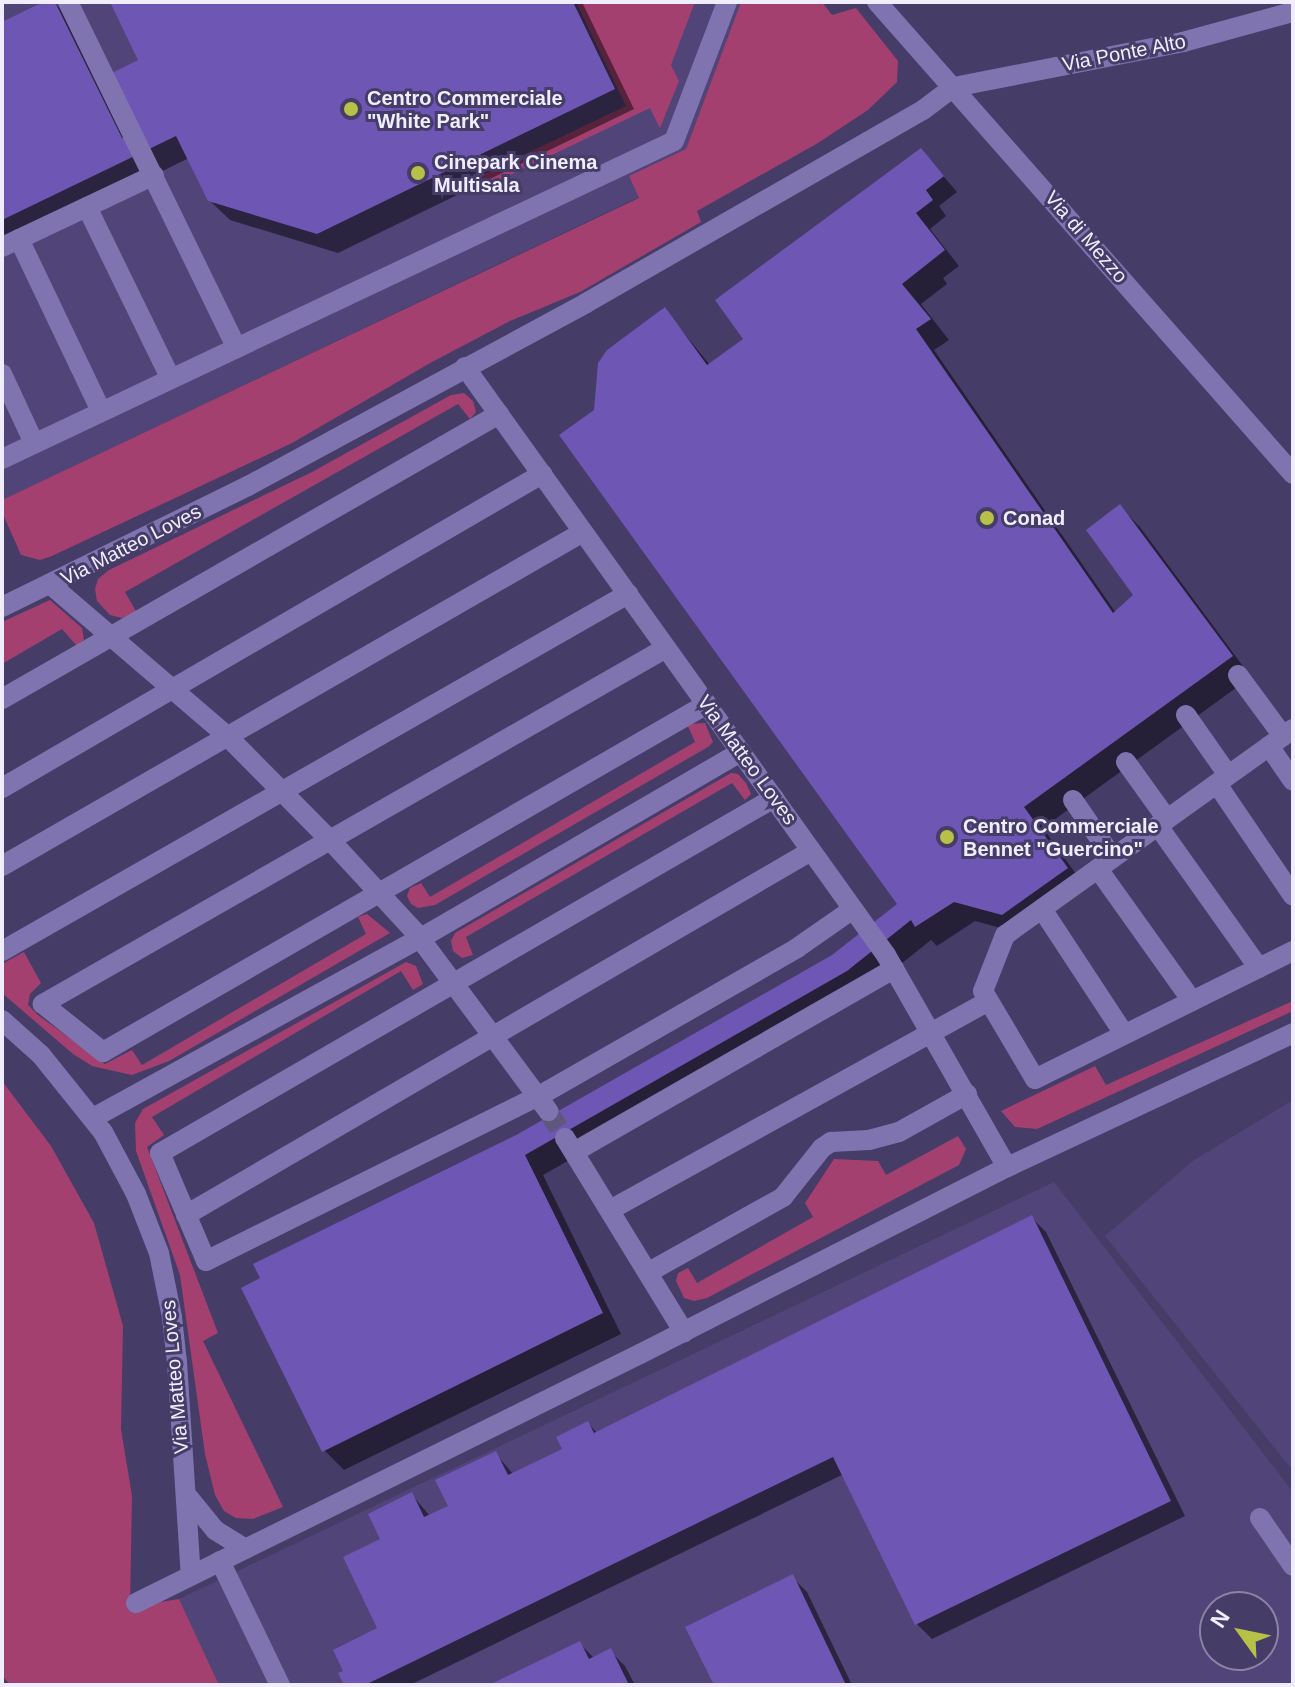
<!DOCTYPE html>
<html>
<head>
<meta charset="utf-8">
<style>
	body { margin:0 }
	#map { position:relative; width:1295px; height:1687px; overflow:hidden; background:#463c68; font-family:Arial,sans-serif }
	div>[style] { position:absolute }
	.built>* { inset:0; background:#504478 }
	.green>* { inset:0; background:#a34070 }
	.shadow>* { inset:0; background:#0007 }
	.building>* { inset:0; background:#6e56b4 }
	.minor-tunnel>* { height:20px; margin-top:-10px; transform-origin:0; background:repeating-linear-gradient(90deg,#60577e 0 20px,transparent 0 30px) }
	.minor>* { height:20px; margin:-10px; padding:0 10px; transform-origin:10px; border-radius:10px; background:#8074b0 }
	.dots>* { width:22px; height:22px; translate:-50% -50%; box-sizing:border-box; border:4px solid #463c68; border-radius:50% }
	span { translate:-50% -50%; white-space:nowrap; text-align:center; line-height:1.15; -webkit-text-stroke:6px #463c68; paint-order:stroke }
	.street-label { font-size:20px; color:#f0eefe }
	.poi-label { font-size:20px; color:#f0eefe; font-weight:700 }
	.left { translate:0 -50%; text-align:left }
	.frame { position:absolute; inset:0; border:4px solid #f0eefe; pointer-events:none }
	.north { position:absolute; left:1199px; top:1591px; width:80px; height:80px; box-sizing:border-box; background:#463c68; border:2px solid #8a83a4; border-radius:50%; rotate:303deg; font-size:22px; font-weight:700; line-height:32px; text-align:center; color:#f0eefe }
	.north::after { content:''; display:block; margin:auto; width:28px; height:36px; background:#b8c147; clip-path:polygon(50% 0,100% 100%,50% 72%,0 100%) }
</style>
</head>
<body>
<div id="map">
	<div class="built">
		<div style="clip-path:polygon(2px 2px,741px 2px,686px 149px,630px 176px,639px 197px,2px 500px)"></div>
		<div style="clip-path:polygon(1293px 1100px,1293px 1471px,1105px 1236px,1194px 1160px)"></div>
		<div style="clip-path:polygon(evenodd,1054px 1182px,1293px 1492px,1293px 1685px,219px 1685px,179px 1599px,1054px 1182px,1215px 1607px,1263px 1607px,1263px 1655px,1215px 1655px,1215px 1607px)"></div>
	</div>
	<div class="green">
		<div style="clip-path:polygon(576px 2px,695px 2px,671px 65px,679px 81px,660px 128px,650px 108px,479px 190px,473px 179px,626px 106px)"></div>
		<div style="clip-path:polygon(741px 2px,822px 2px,832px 15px,856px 8px,898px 61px,897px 82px,868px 110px,818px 143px,697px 211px,701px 222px,580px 292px,510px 321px,432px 362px,292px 443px,52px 556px,40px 560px,21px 555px,2px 512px,2px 500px,639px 198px,629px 176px,686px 149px)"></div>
		<div style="clip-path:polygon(464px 393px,473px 401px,476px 412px,470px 419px,458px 404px,125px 592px,137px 613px,122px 618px,110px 615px,97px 601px,95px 589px,98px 579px,109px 570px,312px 472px,451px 395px)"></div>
		<div style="clip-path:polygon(50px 600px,82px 628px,84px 640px,77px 646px,62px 629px,2px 664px,2px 622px)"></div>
		<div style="clip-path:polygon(705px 723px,713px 742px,708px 747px,435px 905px,418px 908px,411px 904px,407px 896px,410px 888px,421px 883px,430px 897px,695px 742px,687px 724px)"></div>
		<div style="clip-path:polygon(731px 773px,738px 774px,746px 783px,751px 794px,745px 800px,732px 783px,466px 937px,473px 955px,462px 958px,453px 951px,451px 941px,455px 933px)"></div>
		<div style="clip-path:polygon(367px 914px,390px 933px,169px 1061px,132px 1075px,92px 1066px,73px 1054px,2px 993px,2px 964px,24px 952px,41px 983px,30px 994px,28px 1005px,38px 1015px,105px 1064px,132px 1050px,142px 1065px,366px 934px,358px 917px)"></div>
		<div style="clip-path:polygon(406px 962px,416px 966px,423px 984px,413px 990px,401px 971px,152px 1117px,164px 1135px,147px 1147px,218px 1333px,203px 1341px,283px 1507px,253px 1519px,236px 1518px,224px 1511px,215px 1495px,205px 1454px,180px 1275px,136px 1151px,135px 1123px,143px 1109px)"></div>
		<div style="clip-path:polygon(1293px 1001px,1293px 1011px,1037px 1129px,1015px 1127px,1001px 1111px,1095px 1066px,1106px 1085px)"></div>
		<div style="clip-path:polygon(2px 1081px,51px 1146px,94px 1223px,123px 1326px,121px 1429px,132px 1496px,130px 1607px,179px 1599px,219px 1685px,10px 1685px,2px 1675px)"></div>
		<div style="clip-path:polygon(958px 1136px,966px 1149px,959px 1165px,707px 1298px,694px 1301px,684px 1298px,676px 1281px,678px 1273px,688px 1268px,697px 1283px,813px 1217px,805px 1203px,834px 1159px,878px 1161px,886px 1175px)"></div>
	</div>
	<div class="shadow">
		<div style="clip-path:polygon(48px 2px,54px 2px,72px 20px,129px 137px,141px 61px,112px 2px,582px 2px,634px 109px,338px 253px,230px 220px,209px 200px,189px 158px,2px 250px,2px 24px)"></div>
		<div style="clip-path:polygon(921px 150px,957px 192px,939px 206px,946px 216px,930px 229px,959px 266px,943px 278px,947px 284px,921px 304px,949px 340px,934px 350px,1116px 613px,1136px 595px,1120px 507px,1140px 527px,1251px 677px,1043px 828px,1086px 888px,1023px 934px,975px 921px,937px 946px,931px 940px,867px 991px,543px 1175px,621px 1334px,344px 1470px,324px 1450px,519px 1136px,833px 957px,900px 904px,596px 411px,665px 310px,710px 365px,746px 340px)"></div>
		<div style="clip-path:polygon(1031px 1217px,1046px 1232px,1185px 1516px,932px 1639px,917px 1624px,844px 1474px,410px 1685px,346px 1685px,380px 1629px,383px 1540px,412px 1495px,430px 1516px,450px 1507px,495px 1453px,514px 1475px,565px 1450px,588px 1423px,598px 1434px)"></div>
		<div style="clip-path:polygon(792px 1577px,807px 1592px,852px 1685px,716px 1685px)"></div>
		<div style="clip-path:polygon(579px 1643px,595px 1659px,610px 1651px,625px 1666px,635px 1685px,494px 1685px)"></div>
	</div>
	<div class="building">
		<div style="clip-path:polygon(43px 2px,55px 2px,122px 138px,139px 130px,112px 73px,138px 60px,110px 2px,573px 2px,615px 89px,317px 234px,208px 201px,176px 136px,2px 220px,2px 22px)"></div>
		<div style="clip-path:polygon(921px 148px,944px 176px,926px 190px,933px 200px,916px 213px,945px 250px,902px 284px,931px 319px,916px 329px,1113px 613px,1133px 595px,1086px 530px,1120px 504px,1233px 656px,1024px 807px,1068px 868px,1002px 915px,954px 902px,915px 927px,911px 920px,847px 971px,525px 1155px,603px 1313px,322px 1452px,241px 1288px,260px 1278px,253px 1264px,518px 1134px,832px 955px,897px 904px,559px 435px,594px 410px,598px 363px,607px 350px,665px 307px,707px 365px,743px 339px,715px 300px)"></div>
		<div style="clip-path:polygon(1032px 1215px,1171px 1501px,915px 1625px,833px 1457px,365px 1685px,344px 1685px,338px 1673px,343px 1671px,333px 1650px,377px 1628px,343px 1557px,380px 1539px,368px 1514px,412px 1492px,424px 1517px,448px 1506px,435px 1480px,496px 1451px,508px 1475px,562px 1449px,556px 1437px,588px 1421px,594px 1433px)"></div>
		<div style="clip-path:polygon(793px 1574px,846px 1685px,714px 1685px,685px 1627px)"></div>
		<div style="clip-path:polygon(580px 1641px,589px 1659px,611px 1648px,629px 1685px,489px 1685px)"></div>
	</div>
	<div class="minor-tunnel">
		<div style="left:548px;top:1111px;width:32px;rotate:58deg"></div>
	</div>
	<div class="minor">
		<div style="left:68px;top:2px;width:385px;rotate:64deg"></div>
		<div style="left:877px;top:2px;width:629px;rotate:48.61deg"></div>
		<div style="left:87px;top:207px;width:191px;rotate:64deg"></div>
		<div style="left:19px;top:239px;width:191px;rotate:64.5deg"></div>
		<div style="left:2px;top:247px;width:168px;rotate:-25.3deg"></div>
		<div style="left:465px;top:367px;width:723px;rotate:54.4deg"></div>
		<div style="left:886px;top:955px;width:244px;rotate:60.3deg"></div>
		<div style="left:2px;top:374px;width:76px;rotate:65.1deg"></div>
		<div style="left:2px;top:459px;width:743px;rotate:-25.32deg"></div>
		<div style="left:674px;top:141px;width:149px;rotate:-69.1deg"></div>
		<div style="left:51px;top:585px;width:232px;rotate:40.6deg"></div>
		<div style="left:227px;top:736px;width:146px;rotate:45.3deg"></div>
		<div style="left:330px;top:840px;width:127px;rotate:47.2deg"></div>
		<div style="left:416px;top:933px;width:222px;rotate:53.4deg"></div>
		<div style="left:2px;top:607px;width:274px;rotate:-26.2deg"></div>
		<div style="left:248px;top:486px;width:384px;rotate:-28.4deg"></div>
		<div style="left:586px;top:303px;width:388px;rotate:-29.8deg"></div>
		<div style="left:923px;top:110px;width:39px;rotate:-37deg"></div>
		<div style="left:954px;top:87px;width:233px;rotate:-11.1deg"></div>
		<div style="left:1183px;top:42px;width:114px;rotate:-15.3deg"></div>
		<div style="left:666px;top:648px;width:718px;rotate:150.26deg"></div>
		<div style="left:43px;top:1004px;width:77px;rotate:38.7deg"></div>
		<div style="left:103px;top:1052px;width:697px;rotate:-29.95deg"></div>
		<div style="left:1238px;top:675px;width:76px;rotate:53.6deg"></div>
		<div style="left:2px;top:699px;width:573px;rotate:-29.83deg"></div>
		<div style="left:1186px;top:715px;width:73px;rotate:55deg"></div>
		<div style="left:1293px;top:729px;width:354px;rotate:144.4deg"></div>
		<div style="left:1005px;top:935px;width:60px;rotate:111.4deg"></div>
		<div style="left:983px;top:991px;width:102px;rotate:59.4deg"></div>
		<div style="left:1035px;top:1079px;width:288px;rotate:-26.4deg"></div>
		<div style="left:1269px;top:746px;width:42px;rotate:55.6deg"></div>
		<div style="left:1126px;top:762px;width:70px;rotate:54.3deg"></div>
		<div style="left:1217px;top:784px;width:135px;rotate:55.8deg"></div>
		<div style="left:2px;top:788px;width:625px;rotate:-30.18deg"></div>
		<div style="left:774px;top:798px;width:709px;rotate:149.96deg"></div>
		<div style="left:160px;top:1153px;width:117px;rotate:66.9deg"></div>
		<div style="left:206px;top:1261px;width:372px;rotate:-26.4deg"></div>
		<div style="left:539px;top:1096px;width:297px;rotate:-29.8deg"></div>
		<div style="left:797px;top:948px;width:68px;rotate:-34.9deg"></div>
		<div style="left:1073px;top:800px;width:70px;rotate:55.4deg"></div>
		<div style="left:1158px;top:826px;width:174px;rotate:54.6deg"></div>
		<div style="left:2px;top:866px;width:670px;rotate:-29.89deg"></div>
		<div style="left:1098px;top:869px;width:162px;rotate:54.5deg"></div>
		<div style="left:1042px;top:909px;width:149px;rotate:56.7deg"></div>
		<div style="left:2px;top:951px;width:721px;rotate:-29.7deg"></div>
		<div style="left:2px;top:1020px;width:52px;rotate:41.9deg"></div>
		<div style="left:41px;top:1055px;width:99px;rotate:51.2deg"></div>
		<div style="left:103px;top:1132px;width:70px;rotate:62deg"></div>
		<div style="left:136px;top:1194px;width:63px;rotate:68.7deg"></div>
		<div style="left:159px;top:1253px;width:65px;rotate:78.5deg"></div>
		<div style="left:172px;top:1317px;width:45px;rotate:83.7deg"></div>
		<div style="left:177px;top:1362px;width:214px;rotate:86.3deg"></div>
		<div style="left:93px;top:1118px;width:374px;rotate:-28.8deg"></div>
		<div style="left:421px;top:938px;width:370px;rotate:-30.2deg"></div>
		<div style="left:565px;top:1138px;width:228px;rotate:58.5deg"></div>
		<div style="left:574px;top:1152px;width:369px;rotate:-29.8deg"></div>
		<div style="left:610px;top:1210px;width:432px;rotate:-28.9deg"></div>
		<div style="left:186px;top:1215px;width:723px;rotate:-30.22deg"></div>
		<div style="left:649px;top:1272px;width:154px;rotate:-29.2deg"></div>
		<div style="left:783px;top:1197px;width:63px;rotate:-51.5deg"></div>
		<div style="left:822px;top:1148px;width:11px;rotate:-34deg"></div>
		<div style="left:831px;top:1142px;width:38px;rotate:-3deg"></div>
		<div style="left:869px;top:1140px;width:31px;rotate:-15deg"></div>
		<div style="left:899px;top:1132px;width:78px;rotate:-29.2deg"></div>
		<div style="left:189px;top:1498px;width:41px;rotate:50.9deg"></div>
		<div style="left:215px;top:1530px;width:36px;rotate:32deg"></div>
		<div style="left:1260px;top:1518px;width:58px;rotate:55.5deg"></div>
		<div style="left:220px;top:1561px;width:138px;rotate:64.2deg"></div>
		<div style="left:136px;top:1603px;width:562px;rotate:-26.29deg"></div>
		<div style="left:640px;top:1354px;width:403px;rotate:-27deg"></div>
		<div style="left:999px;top:1171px;width:325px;rotate:-25.1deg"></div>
	</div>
	<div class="dots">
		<div style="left:351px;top:109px;background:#b8c147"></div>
		<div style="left:418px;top:173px;background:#b8c147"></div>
		<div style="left:987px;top:518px;background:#b8c147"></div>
		<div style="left:947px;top:837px;background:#b8c147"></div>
	</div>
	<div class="street-label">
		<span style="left:1124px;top:53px;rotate:-11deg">Via Ponte Alto</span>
		<span style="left:1086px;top:237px;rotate:49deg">Via di Mezzo</span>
		<span style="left:131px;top:545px;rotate:-27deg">Via Matteo Loves</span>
		<span style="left:747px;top:760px;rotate:54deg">Via Matteo Loves</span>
		<span style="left:175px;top:1377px;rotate:-95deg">Via Matteo Loves</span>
	</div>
	<div class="poi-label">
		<span class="left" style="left:367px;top:110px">Centro Commerciale<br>"White Park"</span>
		<span class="left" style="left:434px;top:174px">Cinepark Cinema<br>Multisala</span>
		<span class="left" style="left:1003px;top:518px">Conad</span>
		<span class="left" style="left:963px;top:838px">Centro Commerciale<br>Bennet "Guercino"</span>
	</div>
	<div class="frame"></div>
	<div class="north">N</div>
</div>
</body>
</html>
